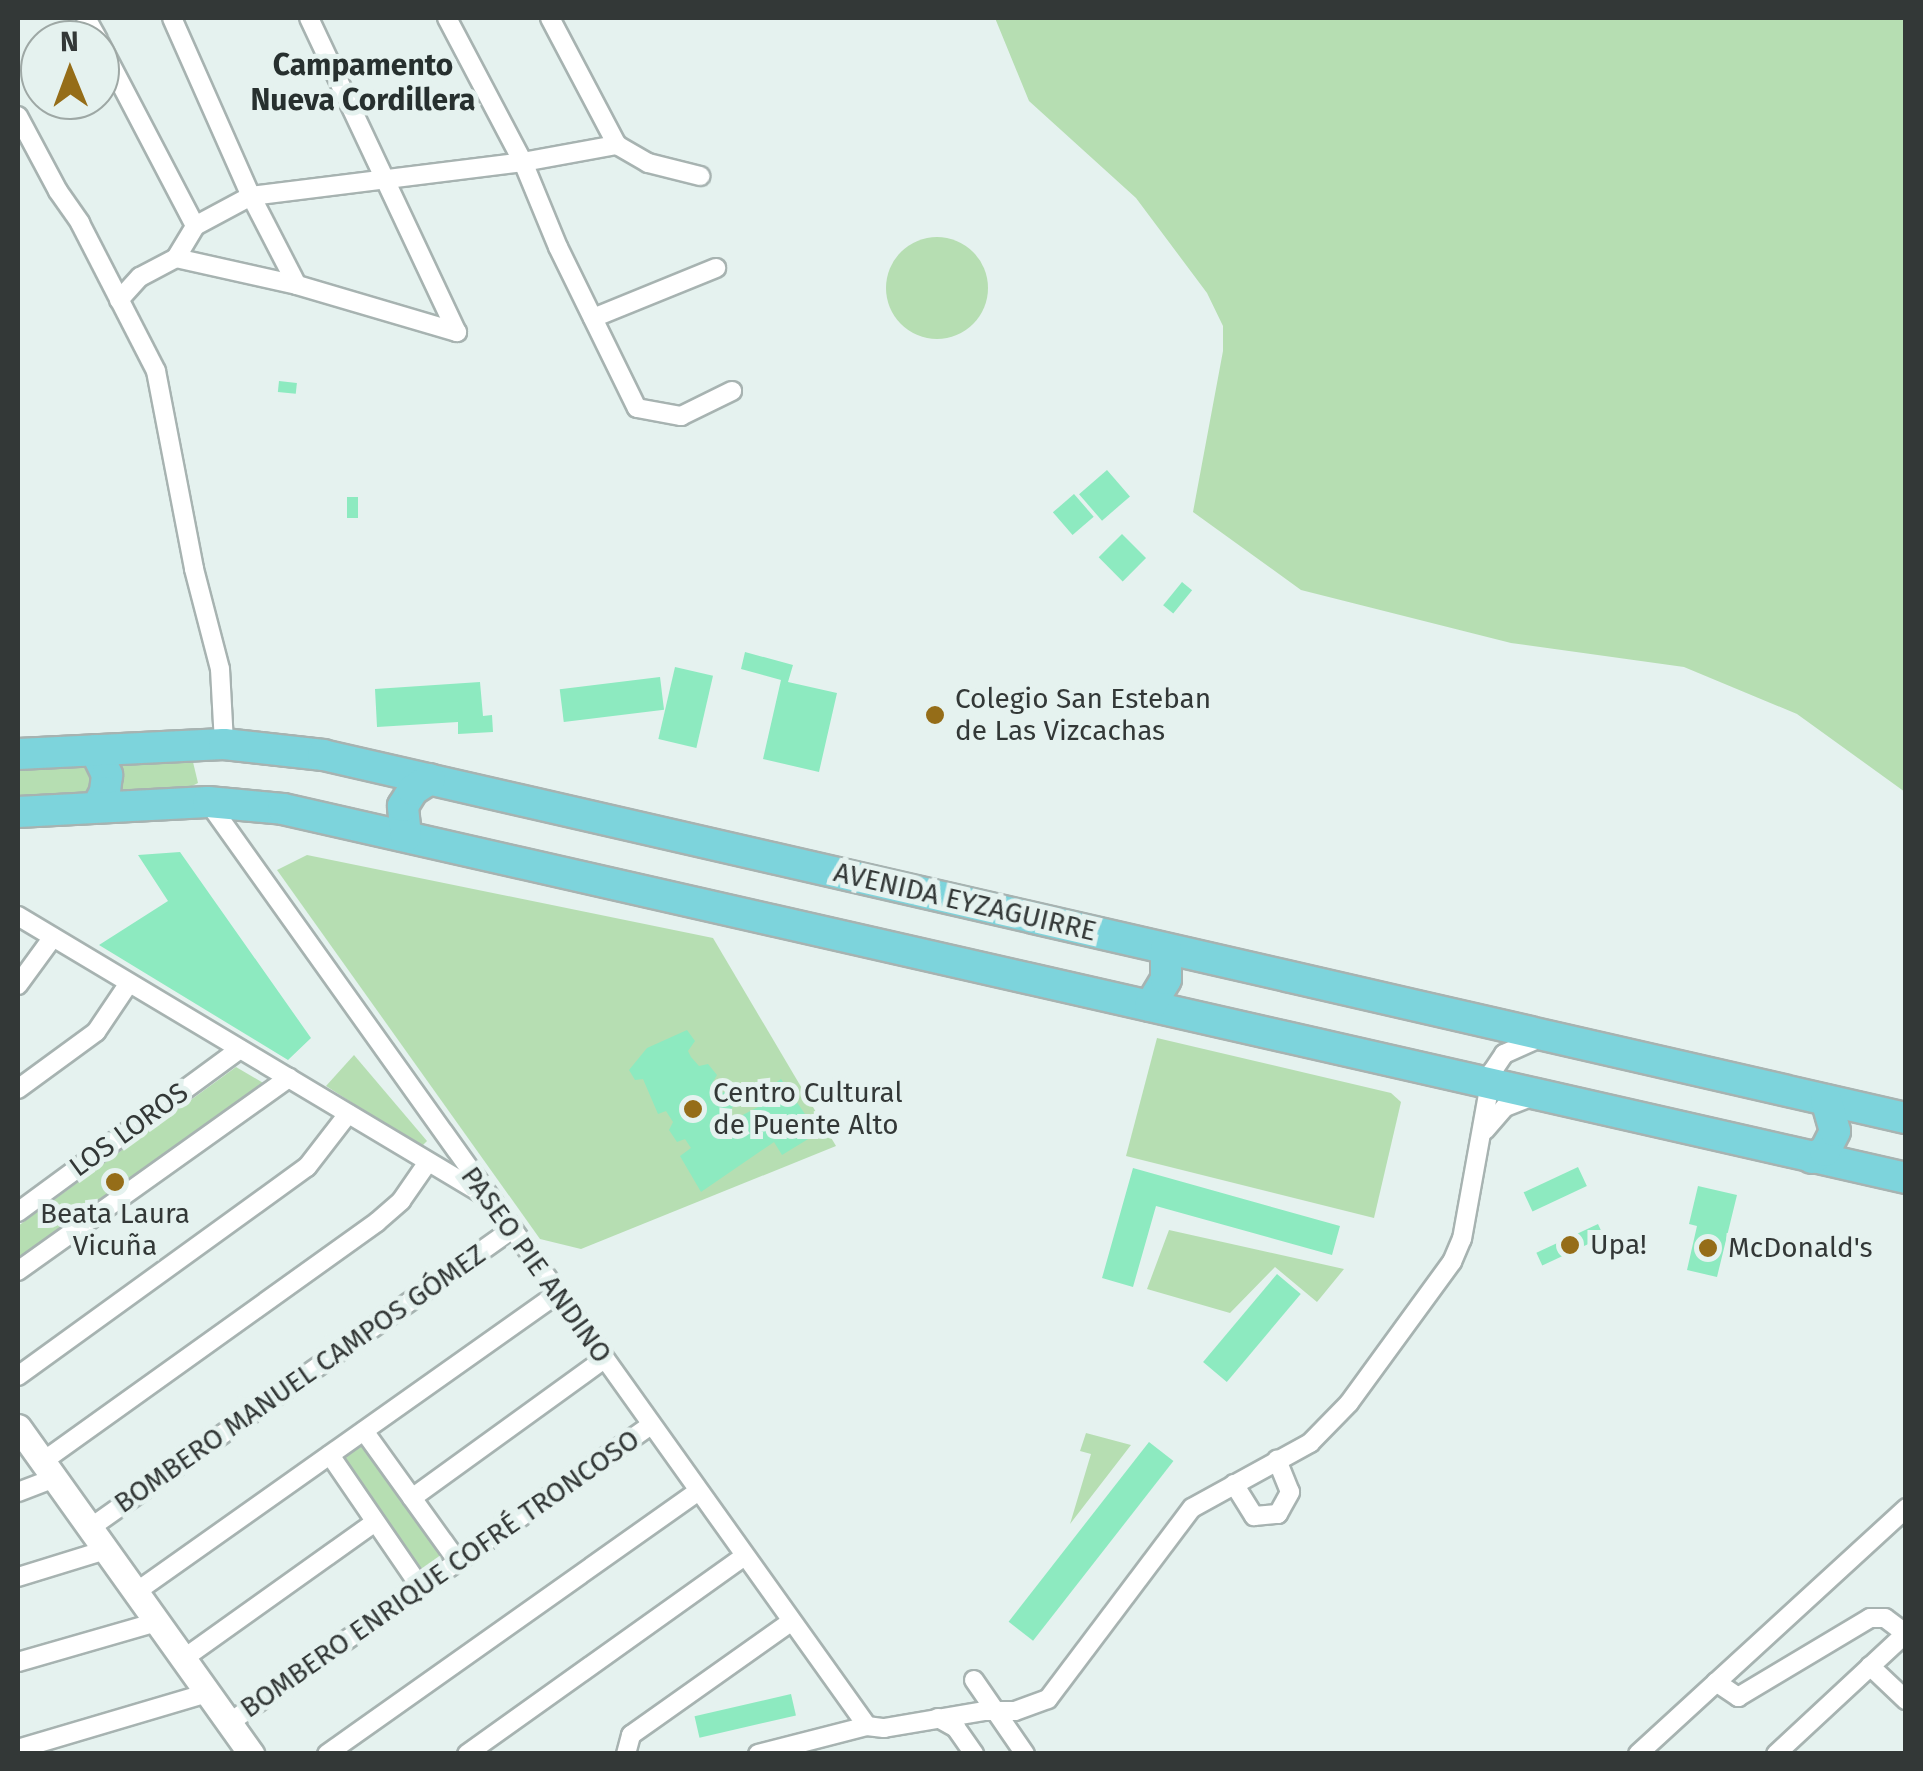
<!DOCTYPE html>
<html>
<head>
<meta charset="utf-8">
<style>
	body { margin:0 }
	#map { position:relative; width:1923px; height:1771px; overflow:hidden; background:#e5f2ef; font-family:"Fira Sans",sans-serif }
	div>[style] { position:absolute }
	.green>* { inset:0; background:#b6deb2; transform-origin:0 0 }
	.round { border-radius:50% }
	.building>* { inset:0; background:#8deac0; transform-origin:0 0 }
	.roads { filter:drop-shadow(2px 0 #a7b3b1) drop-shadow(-2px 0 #a7b3b1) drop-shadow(0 2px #a7b3b1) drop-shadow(0 -2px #a7b3b1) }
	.street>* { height:18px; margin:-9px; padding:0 9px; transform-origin:9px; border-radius:9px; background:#fff }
	.secondary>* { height:25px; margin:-12.5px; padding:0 12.5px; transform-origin:12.5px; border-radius:12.5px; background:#fff }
	.primary>* { height:30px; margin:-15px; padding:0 15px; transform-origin:15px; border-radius:15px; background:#7dd4dc }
	.dots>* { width:28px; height:28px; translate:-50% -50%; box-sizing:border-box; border:5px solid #e5f2ef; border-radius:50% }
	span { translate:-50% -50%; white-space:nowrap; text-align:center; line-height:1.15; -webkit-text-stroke:10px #e5f2ef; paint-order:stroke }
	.poi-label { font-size:28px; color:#333837 }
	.left { translate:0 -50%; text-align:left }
	.street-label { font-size:28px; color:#333837 }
	.neighbourhood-label { font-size:30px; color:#27302f; font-weight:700 }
	.frame { position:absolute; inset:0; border:20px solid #333837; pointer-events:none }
	.north { position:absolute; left:20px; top:20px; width:100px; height:100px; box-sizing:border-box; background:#e5f2ef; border:2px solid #9ea8a5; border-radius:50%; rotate:359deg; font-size:28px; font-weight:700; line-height:40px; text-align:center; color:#333837 }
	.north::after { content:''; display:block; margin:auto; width:35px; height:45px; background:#956d18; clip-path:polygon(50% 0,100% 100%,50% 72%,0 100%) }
</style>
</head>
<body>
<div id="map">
	<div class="green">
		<div style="clip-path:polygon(995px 18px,1905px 18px,1905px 792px,1797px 714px,1684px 667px,1511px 643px,1301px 590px,1193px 512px,1223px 351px,1223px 326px,1207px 293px,1136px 198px,1029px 101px)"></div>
		<div class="round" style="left:886px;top:237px;width:102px;height:102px"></div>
		<div style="clip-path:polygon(193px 762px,198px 783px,178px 793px,18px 802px,18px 770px)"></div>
		<div style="clip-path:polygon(307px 855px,713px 938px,836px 1146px,581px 1249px,540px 1239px,277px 870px)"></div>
		<div style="clip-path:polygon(1157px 1038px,1391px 1093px,1401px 1102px,1374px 1218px,1126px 1156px)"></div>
		<div style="clip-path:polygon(354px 1055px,427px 1141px,421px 1147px,326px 1086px)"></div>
		<div style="clip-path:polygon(236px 1067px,265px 1084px,242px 1106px,18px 1263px,18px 1226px)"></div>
		<div style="clip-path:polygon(1169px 1230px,1344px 1269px,1317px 1302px,1275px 1267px,1230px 1313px,1147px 1289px)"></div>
		<div style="clip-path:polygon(1086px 1433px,1131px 1445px,1070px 1524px,1091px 1454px,1080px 1451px)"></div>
		<div style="left:362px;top:1438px;width:151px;height:32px;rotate:54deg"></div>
	</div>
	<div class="building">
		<div style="left:279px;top:381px;width:18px;height:11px;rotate:6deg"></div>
		<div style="left:1107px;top:470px;width:35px;height:37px;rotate:49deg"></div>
		<div style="left:1074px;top:494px;width:30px;height:28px;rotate:49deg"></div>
		<div style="left:347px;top:497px;width:11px;height:21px"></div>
		<div style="left:1122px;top:534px;width:34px;height:33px;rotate:45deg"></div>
		<div style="left:1182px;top:582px;width:13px;height:30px;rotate:39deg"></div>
		<div style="clip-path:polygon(745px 652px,793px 665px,788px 682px,837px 693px,819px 772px,763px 759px,781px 680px,741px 669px)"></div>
		<div style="left:675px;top:667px;width:39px;height:74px;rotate:13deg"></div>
		<div style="left:660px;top:677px;width:33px;height:101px;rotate:83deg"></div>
		<div style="clip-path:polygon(480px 682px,483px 716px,492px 715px,493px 732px,458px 734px,458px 722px,377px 727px,375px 689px)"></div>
		<div style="clip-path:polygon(180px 852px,311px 1038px,288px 1060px,99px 945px,168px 901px,138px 855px)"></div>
		<div style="clip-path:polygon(687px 1030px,695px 1041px,688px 1051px,691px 1057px,699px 1066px,708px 1064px,717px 1075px,710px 1087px,715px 1095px,728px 1091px,736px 1103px,728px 1113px,733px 1120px,760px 1106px,754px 1097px,781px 1079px,818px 1133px,782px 1155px,774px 1142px,701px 1192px,680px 1156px,691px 1148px,685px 1139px,677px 1142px,669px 1130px,673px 1122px,666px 1111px,658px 1114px,643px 1079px,635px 1080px,629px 1070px,647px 1048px)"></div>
		<div style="left:1578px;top:1167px;width:21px;height:60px;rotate:65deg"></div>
		<div style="clip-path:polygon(1133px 1168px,1340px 1226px,1332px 1255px,1156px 1206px,1133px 1287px,1102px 1278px)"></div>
		<div style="clip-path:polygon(1698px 1186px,1737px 1195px,1717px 1277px,1687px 1270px,1697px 1226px,1689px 1224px)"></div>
		<div style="left:1598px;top:1224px;width:14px;height:68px;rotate:65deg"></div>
		<div style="left:1277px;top:1274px;width:31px;height:115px;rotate:40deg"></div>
		<div style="left:1149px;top:1442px;width:31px;height:228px;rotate:38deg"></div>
		<div style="left:791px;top:1694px;width:22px;height:99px;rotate:77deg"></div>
	</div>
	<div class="roads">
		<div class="street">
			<div style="left:86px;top:18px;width:25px;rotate:61deg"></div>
			<div style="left:172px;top:18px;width:195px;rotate:66.1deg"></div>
			<div style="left:251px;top:196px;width:100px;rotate:62.7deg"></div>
			<div style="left:309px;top:18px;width:347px;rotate:64.8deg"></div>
			<div style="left:447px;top:18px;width:163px;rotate:62.2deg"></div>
			<div style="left:523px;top:162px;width:92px;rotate:67.6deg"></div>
			<div style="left:558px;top:247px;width:179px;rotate:63.9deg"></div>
			<div style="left:637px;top:408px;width:45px;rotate:10.3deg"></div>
			<div style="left:681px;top:416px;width:57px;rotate:-26.1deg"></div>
			<div style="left:550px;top:18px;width:144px;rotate:62.2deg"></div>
			<div style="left:617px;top:145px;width:36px;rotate:30deg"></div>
			<div style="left:648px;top:163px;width:54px;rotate:14deg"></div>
			<div style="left:100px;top:44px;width:205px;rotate:62.4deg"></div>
			<div style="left:18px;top:116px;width:85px;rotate:61.9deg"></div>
			<div style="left:58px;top:191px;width:39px;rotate:55deg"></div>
			<div style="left:80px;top:223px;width:166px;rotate:62.8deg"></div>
			<div style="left:156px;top:371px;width:202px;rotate:79.1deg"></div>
			<div style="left:194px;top:569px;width:103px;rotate:75.4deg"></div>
			<div style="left:220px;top:669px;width:75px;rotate:86.9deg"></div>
			<div style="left:176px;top:258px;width:124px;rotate:12.6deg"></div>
			<div style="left:297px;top:285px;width:167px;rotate:16.4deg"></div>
			<div style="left:119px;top:300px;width:31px;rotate:-48deg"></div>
			<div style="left:140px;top:277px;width:41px;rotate:-27.8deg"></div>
			<div style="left:176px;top:258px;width:37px;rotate:-59deg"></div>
			<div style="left:195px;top:226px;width:64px;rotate:-28.2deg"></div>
			<div style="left:251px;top:196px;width:274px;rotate:-7.1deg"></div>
			<div style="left:523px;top:162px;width:96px;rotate:-10.3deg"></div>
			<div style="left:593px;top:318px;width:133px;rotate:-22.1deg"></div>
			<div style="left:208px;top:802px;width:1135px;rotate:54.5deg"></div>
			<div style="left:18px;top:916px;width:540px;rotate:30.89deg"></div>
			<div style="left:18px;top:985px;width:59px;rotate:-53.9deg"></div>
			<div style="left:18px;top:1089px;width:97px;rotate:-36.2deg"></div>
			<div style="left:96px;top:1032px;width:59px;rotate:-56deg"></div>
			<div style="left:1485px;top:1130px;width:30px;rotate:-49deg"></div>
			<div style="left:1505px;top:1107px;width:28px;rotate:-21deg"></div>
			<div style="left:18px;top:1212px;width:275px;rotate:-36.3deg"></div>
			<div style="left:18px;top:1271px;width:333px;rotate:-35.5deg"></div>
			<div style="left:18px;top:1376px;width:357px;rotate:-35.9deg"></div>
			<div style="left:307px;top:1167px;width:67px;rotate:-52.3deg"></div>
			<div style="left:364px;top:1431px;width:161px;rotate:54.3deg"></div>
			<div style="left:330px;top:1455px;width:161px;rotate:55.6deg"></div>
			<div style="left:42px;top:1462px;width:412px;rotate:-35.6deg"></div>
			<div style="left:377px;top:1222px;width:32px;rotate:-41deg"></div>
			<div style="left:401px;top:1201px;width:47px;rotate:-55.3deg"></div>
			<div style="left:1234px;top:1484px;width:38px;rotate:58deg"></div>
			<div style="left:1254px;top:1516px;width:24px;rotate:-5deg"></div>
			<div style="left:1278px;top:1514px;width:25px;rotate:-61deg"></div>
			<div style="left:1290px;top:1492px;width:35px;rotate:-112deg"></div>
			<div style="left:18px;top:1492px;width:39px;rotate:-21deg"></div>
			<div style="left:412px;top:1498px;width:237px;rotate:-35.9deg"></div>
			<div style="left:90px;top:1528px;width:516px;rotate:-35.29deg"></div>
			<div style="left:18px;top:1577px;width:92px;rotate:-17.1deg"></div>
			<div style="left:136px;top:1592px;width:516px;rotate:-35.29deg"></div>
			<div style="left:183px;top:1659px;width:236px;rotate:-35.5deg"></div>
			<div style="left:18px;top:1662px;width:145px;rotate:-16.1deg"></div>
			<div style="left:1870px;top:1666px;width:50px;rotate:43.4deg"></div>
			<div style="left:974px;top:1680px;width:90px;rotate:55.4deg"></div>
			<div style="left:1716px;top:1682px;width:27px;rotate:34deg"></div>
			<div style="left:1738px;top:1697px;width:154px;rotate:-30.9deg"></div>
			<div style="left:1870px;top:1618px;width:15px"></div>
			<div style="left:1885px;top:1618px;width:25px;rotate:37deg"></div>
			<div style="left:938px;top:1718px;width:21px;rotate:29deg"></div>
			<div style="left:956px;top:1728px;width:32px;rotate:55deg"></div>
			<div style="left:229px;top:1723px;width:517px;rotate:-35.23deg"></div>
			<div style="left:18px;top:1749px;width:197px;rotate:-16.5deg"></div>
			<div style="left:327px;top:1754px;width:455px;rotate:-35.3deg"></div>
			<div style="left:467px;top:1754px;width:341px;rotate:-35.5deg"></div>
			<div style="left:626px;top:1754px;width:20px;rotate:-75deg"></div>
			<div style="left:631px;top:1735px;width:197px;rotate:-35.3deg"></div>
			<div style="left:758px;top:1754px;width:113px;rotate:-14.4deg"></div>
			<div style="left:867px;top:1726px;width:17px;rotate:7deg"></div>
			<div style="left:884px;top:1728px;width:101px;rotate:-9.6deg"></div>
			<div style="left:984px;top:1711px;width:31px"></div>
			<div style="left:1015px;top:1711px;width:35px;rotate:-20deg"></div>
			<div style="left:1048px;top:1699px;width:239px;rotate:-53deg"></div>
			<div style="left:1192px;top:1508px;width:135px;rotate:-28.8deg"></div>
			<div style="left:1310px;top:1443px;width:56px;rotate:-45.7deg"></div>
			<div style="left:1349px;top:1403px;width:175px;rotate:-53.9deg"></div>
			<div style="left:1452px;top:1262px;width:25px;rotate:-67deg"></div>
			<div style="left:1462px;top:1239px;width:170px;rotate:-79.8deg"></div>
			<div style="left:1492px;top:1072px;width:22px;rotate:-56deg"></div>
			<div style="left:1504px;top:1054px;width:39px;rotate:-24deg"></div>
			<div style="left:1638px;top:1754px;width:364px;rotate:-42.5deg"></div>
			<div style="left:1776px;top:1754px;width:178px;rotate:-42.9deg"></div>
		</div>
		<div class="secondary">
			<div style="left:18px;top:1427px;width:402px;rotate:54.5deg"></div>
		</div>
		<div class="primary">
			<div style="left:95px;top:750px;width:28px;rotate:64deg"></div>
			<div style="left:107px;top:775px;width:17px;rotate:97deg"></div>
			<div style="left:105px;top:792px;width:17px;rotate:118deg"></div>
			<div style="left:18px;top:754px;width:206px;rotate:-2.8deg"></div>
			<div style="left:224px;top:744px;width:100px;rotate:6.3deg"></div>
			<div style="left:323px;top:755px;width:1624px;rotate:12.92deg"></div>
			<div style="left:18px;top:812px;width:190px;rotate:-3deg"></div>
			<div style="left:208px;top:802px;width:75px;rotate:5.3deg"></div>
			<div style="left:283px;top:809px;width:1664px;rotate:12.81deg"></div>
			<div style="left:406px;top:836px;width:30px;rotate:-96deg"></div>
			<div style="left:403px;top:806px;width:19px;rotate:-58deg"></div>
			<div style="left:413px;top:790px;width:20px;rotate:-33deg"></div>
			<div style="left:1150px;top:1006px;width:31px;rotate:-59deg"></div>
			<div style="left:1166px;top:979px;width:30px;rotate:-90deg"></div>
			<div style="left:1812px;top:1158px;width:15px;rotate:-28deg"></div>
			<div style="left:1825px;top:1151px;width:22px;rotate:-63deg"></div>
			<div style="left:1835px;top:1131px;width:32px;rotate:-106deg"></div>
		</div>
	</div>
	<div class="dots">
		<div style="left:935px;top:715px;background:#956d18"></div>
		<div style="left:693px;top:1109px;background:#956d18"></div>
		<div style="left:115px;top:1182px;background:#956d18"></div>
		<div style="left:1570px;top:1245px;background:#956d18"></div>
		<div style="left:1708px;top:1248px;background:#956d18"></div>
	</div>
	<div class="poi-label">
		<span class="left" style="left:955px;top:715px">Colegio San Esteban<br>de Las Vizcachas</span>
		<span class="left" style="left:713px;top:1109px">Centro Cultural<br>de Puente Alto</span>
		<span style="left:115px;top:1230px">Beata Laura<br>Vicuña</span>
		<span class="left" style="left:1590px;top:1245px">Upa!</span>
		<span class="left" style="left:1728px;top:1248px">McDonald's</span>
	</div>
	<div class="street-label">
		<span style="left:965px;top:902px;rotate:13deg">AVENIDA EYZAGUIRRE</span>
		<span style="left:129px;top:1130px;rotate:-36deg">LOS LOROS</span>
		<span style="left:536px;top:1265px;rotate:54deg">PASEO PIE ANDINO</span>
		<span style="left:300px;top:1379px;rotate:-35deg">BOMBERO MANUEL CAMPOS GÓMEZ</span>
		<span style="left:440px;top:1574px;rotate:-35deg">BOMBERO ENRIQUE COFRÉ TRONCOSO</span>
	</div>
	<div class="neighbourhood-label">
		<span style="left:363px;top:82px">Campamento<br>Nueva Cordillera</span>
	</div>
	<div class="frame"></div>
	<div class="north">N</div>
</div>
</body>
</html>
